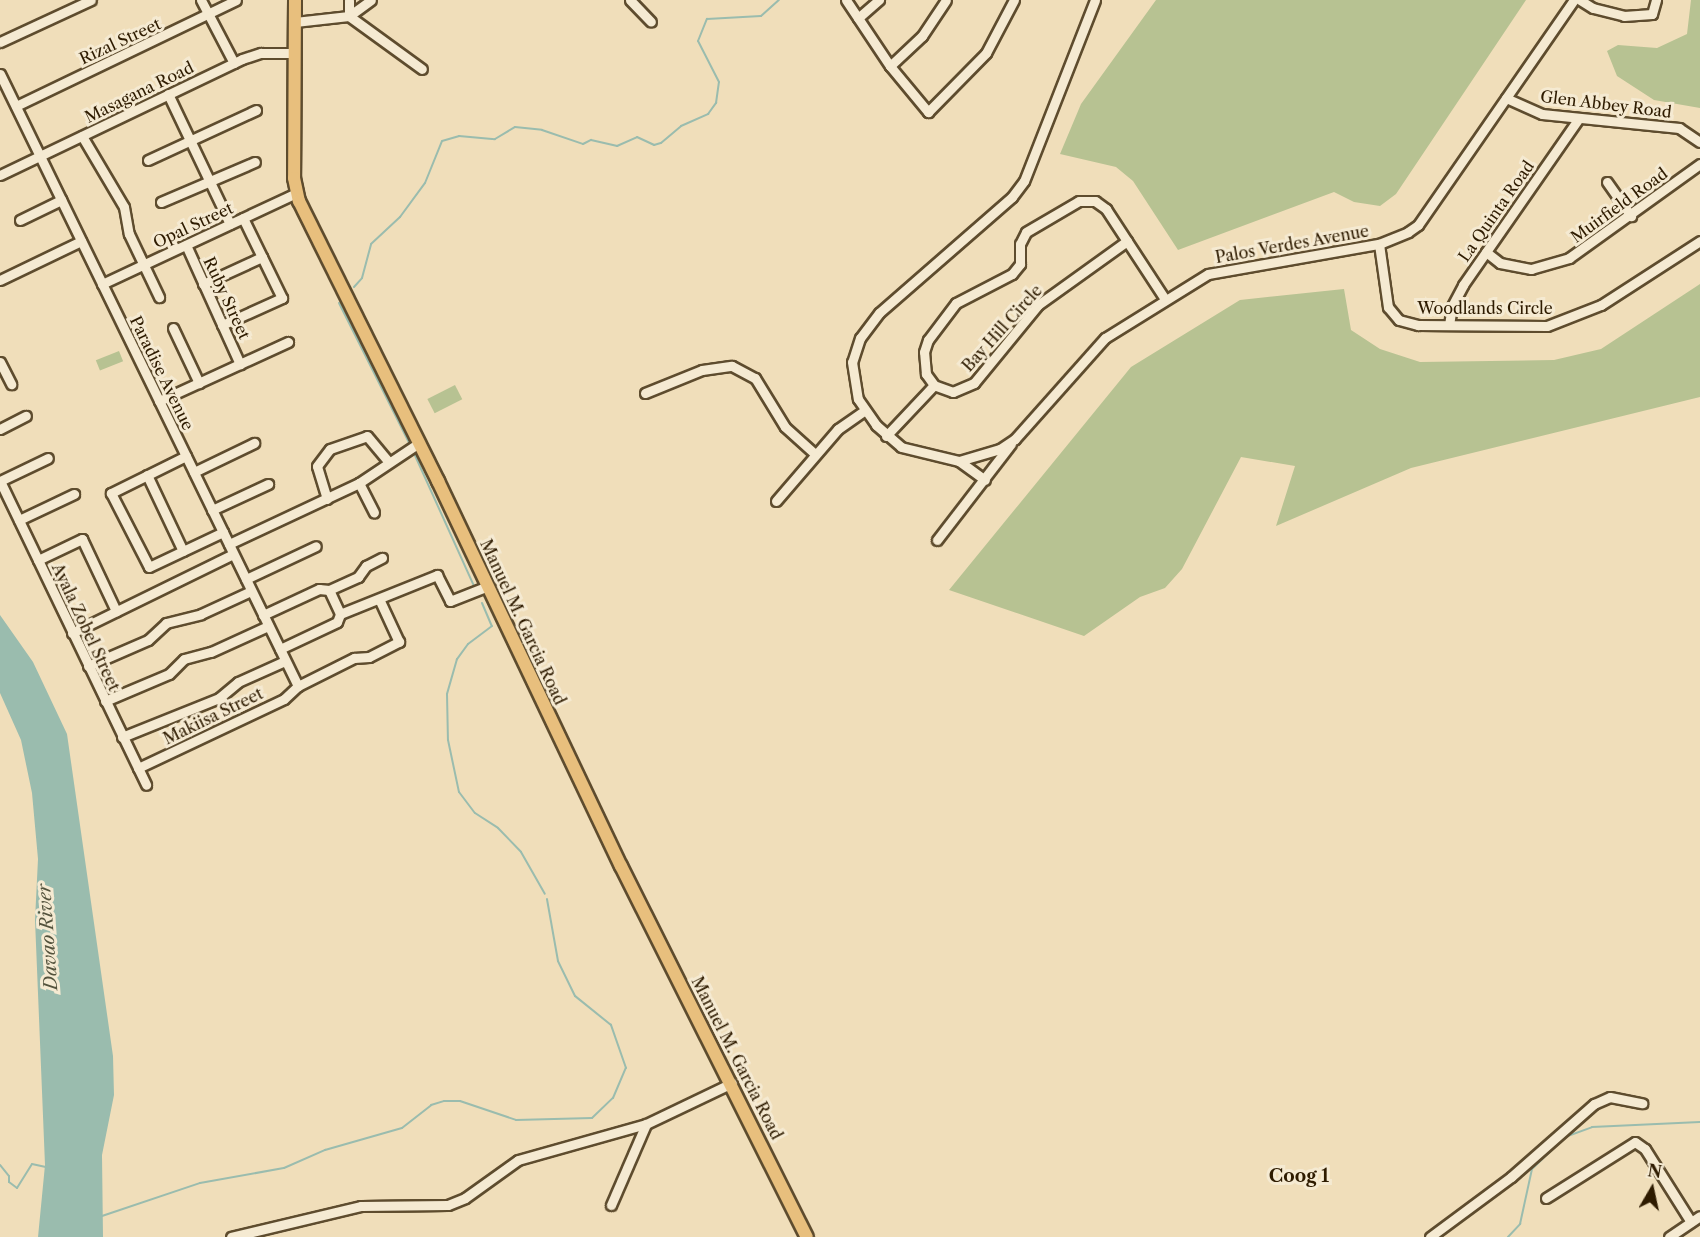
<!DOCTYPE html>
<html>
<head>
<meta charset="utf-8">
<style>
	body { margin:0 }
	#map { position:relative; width:1700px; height:1237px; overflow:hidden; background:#f0deba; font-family:"Libre Caslon Text",serif }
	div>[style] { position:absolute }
	.green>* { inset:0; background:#b7c292; transform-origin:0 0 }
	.water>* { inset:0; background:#9abcae }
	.stream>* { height:2px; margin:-1px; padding:0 1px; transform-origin:1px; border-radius:1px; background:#9abcae }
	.roads { filter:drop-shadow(2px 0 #5e4c2e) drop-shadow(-2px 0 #5e4c2e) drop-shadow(0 2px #5e4c2e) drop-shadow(0 -2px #5e4c2e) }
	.minor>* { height:9px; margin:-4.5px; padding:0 4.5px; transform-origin:4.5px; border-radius:4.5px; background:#f5ead2 }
	.major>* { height:12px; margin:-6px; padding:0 6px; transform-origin:6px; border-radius:6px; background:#e8bf7d }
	span { translate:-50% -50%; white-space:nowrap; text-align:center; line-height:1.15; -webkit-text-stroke:6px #f5ead2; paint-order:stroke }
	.street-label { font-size:16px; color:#2e1b00 }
	.water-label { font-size:18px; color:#54533d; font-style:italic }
	.neighbourhood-label { font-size:18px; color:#2e1b00; font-weight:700 }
	.north { position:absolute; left:1622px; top:1159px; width:60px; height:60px; -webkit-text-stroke:4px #f5ead2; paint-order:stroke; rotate:9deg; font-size:16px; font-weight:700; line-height:24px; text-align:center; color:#2e1b00 }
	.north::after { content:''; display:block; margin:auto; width:21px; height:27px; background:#2e1b00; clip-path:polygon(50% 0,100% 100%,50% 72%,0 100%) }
</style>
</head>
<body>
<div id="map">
	<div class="green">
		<div style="clip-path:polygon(1156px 0,1526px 0,1396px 194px,1380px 206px,1354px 202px,1334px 192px,1178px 250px,1133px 181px,1116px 167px,1060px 154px,1081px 104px)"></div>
		<div style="clip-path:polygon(1691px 0,1700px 0,1700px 108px,1654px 100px,1617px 76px,1607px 51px,1618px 45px,1657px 48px,1687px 34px)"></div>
		<div style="clip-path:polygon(1700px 284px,1700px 397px,1411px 468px,1276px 526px,1295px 466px,1241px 457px,1182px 569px,1165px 588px,1140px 597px,1084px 636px,949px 590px,1131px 367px,1240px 300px,1344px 289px,1351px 330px,1380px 349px,1420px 362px,1554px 360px,1601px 349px)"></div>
		<div style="left:119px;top:351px;width:11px;height:25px;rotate:68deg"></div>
		<div style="left:455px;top:385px;width:16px;height:31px;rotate:63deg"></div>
	</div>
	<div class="water">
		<div style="clip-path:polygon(0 615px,33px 662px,67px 734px,113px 1056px,114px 1095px,102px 1155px,103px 1237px,38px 1237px,45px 1165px,35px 920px,38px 859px,32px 793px,21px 740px,0 693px)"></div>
	</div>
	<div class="stream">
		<div style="left:354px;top:287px;width:12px;rotate:-48deg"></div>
		<div style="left:362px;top:278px;width:35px;rotate:-75deg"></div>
		<div style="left:371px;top:244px;width:40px;rotate:-43deg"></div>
		<div style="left:400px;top:217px;width:42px;rotate:-53.7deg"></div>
		<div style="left:425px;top:183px;width:45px;rotate:-68deg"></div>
		<div style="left:442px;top:141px;width:18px;rotate:-16deg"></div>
		<div style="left:459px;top:136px;width:36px;rotate:5deg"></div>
		<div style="left:495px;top:139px;width:23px;rotate:-31deg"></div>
		<div style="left:515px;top:127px;width:27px;rotate:6deg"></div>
		<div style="left:542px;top:130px;width:43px;rotate:18.9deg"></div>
		<div style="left:583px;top:144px;width:9px;rotate:-27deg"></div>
		<div style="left:591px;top:140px;width:27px;rotate:13deg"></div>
		<div style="left:617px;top:146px;width:22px;rotate:-24deg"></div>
		<div style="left:637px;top:137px;width:19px;rotate:25deg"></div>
		<div style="left:654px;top:145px;width:7px;rotate:-16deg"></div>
		<div style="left:661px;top:143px;width:26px;rotate:-40deg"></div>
		<div style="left:681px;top:126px;width:30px;rotate:-24deg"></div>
		<div style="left:708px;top:114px;width:14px;rotate:-54deg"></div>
		<div style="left:716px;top:103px;width:21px;rotate:-82deg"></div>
		<div style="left:719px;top:82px;width:46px;rotate:-117.1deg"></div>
		<div style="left:698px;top:41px;width:24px;rotate:-68deg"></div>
		<div style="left:707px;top:19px;width:54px;rotate:-3.2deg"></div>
		<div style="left:761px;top:16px;width:24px;rotate:-42deg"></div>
		<div style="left:339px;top:303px;width:159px;rotate:63.4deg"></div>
		<div style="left:413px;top:451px;width:150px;rotate:65.7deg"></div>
		<div style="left:482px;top:603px;width:25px;rotate:67deg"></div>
		<div style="left:492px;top:626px;width:30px;rotate:143deg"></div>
		<div style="left:468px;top:644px;width:19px;rotate:126deg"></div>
		<div style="left:457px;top:659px;width:36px;rotate:106deg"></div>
		<div style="left:447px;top:694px;width:46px;rotate:88.8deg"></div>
		<div style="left:448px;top:740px;width:53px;rotate:78.1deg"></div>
		<div style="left:459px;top:792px;width:26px;rotate:53deg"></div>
		<div style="left:475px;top:813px;width:27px;rotate:33deg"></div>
		<div style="left:498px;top:828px;width:33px;rotate:46deg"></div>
		<div style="left:521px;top:852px;width:48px;rotate:60.3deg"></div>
		<div style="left:0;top:1165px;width:14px;rotate:51deg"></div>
		<div style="left:9px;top:1176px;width:6px;rotate:90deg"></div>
		<div style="left:9px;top:1182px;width:10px;rotate:37deg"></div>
		<div style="left:17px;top:1188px;width:28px;rotate:-58deg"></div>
		<div style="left:32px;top:1164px;width:14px;rotate:12deg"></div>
		<div style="left:102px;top:1216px;width:103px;rotate:-18.6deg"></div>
		<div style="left:200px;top:1183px;width:85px;rotate:-10.1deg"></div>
		<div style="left:284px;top:1168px;width:45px;rotate:-23.7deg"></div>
		<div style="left:325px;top:1150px;width:80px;rotate:-15.9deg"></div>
		<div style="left:402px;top:1128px;width:37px;rotate:-38deg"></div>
		<div style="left:431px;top:1105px;width:14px;rotate:-17deg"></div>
		<div style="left:444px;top:1101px;width:16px"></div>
		<div style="left:460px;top:1101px;width:59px;rotate:18.7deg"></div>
		<div style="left:516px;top:1120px;width:76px;rotate:-1.5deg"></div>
		<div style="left:592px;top:1118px;width:29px;rotate:-44deg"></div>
		<div style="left:613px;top:1098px;width:33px;rotate:-67deg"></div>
		<div style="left:626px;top:1068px;width:46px;rotate:-109.2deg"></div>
		<div style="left:611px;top:1025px;width:46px;rotate:-141.1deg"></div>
		<div style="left:575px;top:996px;width:39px;rotate:-116deg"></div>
		<div style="left:558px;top:961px;width:63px;rotate:-100.1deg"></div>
		<div style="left:1508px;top:1237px;width:18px;rotate:-47deg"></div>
		<div style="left:1520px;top:1224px;width:56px;rotate:-77.7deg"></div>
		<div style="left:1532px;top:1169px;width:46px;rotate:-44.1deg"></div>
		<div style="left:1565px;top:1137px;width:29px;rotate:-20deg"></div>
		<div style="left:1592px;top:1127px;width:108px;rotate:-2.7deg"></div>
	</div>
	<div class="roads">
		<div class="minor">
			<div style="left:201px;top:0;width:71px;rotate:62.4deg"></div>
			<div style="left:630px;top:0;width:30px;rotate:46deg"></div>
			<div style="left:846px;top:0;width:79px;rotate:56.3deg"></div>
			<div style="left:890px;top:66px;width:60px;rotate:50.4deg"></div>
			<div style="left:928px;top:112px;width:83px;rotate:-45.5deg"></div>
			<div style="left:986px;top:53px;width:60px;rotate:-62.2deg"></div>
			<div style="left:1095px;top:0;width:194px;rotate:111.4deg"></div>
			<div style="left:1024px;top:181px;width:20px;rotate:127deg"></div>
			<div style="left:1012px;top:197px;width:176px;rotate:138.9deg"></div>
			<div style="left:879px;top:313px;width:31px;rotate:127deg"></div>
			<div style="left:860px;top:338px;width:25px;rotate:108deg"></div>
			<div style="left:852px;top:362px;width:37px;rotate:81deg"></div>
			<div style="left:858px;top:399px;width:32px;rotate:55deg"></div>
			<div style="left:876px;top:425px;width:33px;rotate:41deg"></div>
			<div style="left:901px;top:447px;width:60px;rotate:13.6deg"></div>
			<div style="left:959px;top:461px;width:43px;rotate:-16.3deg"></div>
			<div style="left:1000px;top:449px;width:18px;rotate:-34deg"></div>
			<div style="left:1015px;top:439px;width:135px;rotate:-48.3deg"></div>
			<div style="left:1105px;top:338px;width:121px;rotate:-31.9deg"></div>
			<div style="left:1208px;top:274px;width:174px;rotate:-10deg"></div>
			<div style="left:1379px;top:244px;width:31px;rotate:-22deg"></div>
			<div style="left:1408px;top:232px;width:12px;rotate:-35deg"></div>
			<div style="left:1418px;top:225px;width:274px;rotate:-55.3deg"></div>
			<div style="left:1580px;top:0;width:15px;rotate:32deg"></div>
			<div style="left:1593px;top:8px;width:32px;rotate:14deg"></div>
			<div style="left:1624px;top:16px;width:28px;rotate:-4deg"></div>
			<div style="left:1652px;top:14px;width:15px;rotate:-74deg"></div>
			<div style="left:349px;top:16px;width:90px;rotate:36deg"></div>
			<div style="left:349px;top:16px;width:16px;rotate:-90deg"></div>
			<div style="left:858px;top:18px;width:28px;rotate:-41deg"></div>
			<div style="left:295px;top:22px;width:54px;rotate:-6.3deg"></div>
			<div style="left:349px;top:16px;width:27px;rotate:-36deg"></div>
			<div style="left:0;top:42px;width:100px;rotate:-24.8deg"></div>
			<div style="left:890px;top:66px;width:44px;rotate:-43.2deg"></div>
			<div style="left:922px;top:36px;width:43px;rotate:-56.3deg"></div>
			<div style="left:0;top:74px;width:681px;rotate:64.04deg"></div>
			<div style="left:168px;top:94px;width:144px;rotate:64.5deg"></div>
			<div style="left:1506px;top:98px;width:39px;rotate:24deg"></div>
			<div style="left:1542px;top:114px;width:138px;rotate:5.8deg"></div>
			<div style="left:1679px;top:128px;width:25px;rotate:34deg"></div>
			<div style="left:16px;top:106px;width:244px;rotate:-25.7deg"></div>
			<div style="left:82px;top:136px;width:82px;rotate:59.4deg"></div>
			<div style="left:124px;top:207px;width:27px;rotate:80deg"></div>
			<div style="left:129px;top:234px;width:70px;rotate:64.5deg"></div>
			<div style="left:148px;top:160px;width:119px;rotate:-24.8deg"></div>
			<div style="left:0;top:175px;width:268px;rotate:-25.6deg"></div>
			<div style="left:242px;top:59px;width:20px;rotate:-18deg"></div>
			<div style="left:261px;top:53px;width:34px"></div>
			<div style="left:1607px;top:182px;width:42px;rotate:54.8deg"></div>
			<div style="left:161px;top:202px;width:102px;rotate:-23.1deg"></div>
			<div style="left:20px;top:220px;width:46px;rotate:-26deg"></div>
			<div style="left:1127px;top:241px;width:110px;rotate:144.3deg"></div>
			<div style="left:1038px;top:305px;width:101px;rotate:129.4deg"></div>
			<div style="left:974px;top:383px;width:23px;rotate:157deg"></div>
			<div style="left:953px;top:392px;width:20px;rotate:-160deg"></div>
			<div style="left:934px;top:385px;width:14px;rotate:-126deg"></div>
			<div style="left:926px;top:374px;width:22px;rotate:-95deg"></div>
			<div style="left:924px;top:352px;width:13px;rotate:-72deg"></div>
			<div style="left:928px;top:340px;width:46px;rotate:-52.9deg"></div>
			<div style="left:956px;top:303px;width:63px;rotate:-27.4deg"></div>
			<div style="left:1012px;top:274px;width:13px;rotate:-51deg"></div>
			<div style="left:1020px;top:264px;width:20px;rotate:-90deg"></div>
			<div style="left:1020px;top:244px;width:13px;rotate:-63deg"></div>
			<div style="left:1026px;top:232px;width:61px;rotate:-30.3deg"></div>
			<div style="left:1079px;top:201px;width:16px"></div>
			<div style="left:1095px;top:201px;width:14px;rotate:36deg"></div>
			<div style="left:1106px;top:209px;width:108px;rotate:56.8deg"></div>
			<div style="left:1379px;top:244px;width:64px;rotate:81.9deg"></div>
			<div style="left:1388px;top:307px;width:17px;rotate:50deg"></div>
			<div style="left:1399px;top:320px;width:20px;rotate:15deg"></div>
			<div style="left:1418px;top:325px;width:129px;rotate:0.4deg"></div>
			<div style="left:1547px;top:326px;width:58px;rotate:-21.3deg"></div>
			<div style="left:1601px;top:305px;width:118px;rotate:-32.9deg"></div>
			<div style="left:186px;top:245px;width:131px;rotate:65.6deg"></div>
			<div style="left:1486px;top:252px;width:18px;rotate:38deg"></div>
			<div style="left:1500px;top:263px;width:32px;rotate:11deg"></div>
			<div style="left:1531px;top:269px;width:40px;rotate:-16deg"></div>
			<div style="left:1569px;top:258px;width:161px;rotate:-35.7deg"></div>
			<div style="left:0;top:280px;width:90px;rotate:-25.7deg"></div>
			<div style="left:102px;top:284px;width:214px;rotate:-25.1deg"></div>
			<div style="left:203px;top:284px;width:65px;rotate:-24.6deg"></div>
			<div style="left:222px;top:325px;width:66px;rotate:-24.2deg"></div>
			<div style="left:282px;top:298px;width:89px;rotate:-116deg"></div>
			<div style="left:1449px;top:325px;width:19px;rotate:-81deg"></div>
			<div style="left:1452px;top:306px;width:24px;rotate:-62deg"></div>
			<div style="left:1463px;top:285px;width:203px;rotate:-55.2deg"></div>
			<div style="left:173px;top:328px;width:61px;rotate:64.7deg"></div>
			<div style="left:0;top:362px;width:25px;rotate:63deg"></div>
			<div style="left:645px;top:393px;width:61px;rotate:-22deg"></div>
			<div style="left:702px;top:370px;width:30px;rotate:-8deg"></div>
			<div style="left:732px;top:366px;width:26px;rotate:28deg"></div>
			<div style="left:755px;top:378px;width:57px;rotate:58.5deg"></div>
			<div style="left:785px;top:427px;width:40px;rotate:42deg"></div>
			<div style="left:159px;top:401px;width:142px;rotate:-24.6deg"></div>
			<div style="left:0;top:429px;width:29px;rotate:-27deg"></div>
			<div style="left:886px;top:436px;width:70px;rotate:-46.7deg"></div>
			<div style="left:186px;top:456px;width:84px;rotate:153.7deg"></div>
			<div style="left:111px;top:493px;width:83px;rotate:62.8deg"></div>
			<div style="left:149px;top:567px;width:82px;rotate:-25.3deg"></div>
			<div style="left:959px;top:461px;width:32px;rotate:36deg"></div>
			<div style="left:194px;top:472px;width:67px;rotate:-25.8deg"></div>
			<div style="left:147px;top:475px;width:84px;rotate:64.7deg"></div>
			<div style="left:0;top:481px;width:337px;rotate:64.3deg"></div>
			<div style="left:0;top:481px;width:53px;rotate:-25.6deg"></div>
			<div style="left:359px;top:483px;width:33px;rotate:63deg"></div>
			<div style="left:327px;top:499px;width:34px;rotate:-107deg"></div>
			<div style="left:317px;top:466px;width:21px;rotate:-53deg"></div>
			<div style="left:330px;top:449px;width:39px;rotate:-19deg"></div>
			<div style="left:367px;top:436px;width:34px;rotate:50deg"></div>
			<div style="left:776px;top:501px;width:95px;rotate:-49.3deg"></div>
			<div style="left:838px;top:429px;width:33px;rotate:-35deg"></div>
			<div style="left:212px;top:510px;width:62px;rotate:-24.9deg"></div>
			<div style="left:19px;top:520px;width:61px;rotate:-25.3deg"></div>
			<div style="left:937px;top:540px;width:121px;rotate:-52.4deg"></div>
			<div style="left:229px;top:544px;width:144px;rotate:-25.1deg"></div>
			<div style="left:359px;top:483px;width:72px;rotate:-33.7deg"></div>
			<div style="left:38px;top:560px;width:49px;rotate:-25.5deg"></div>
			<div style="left:82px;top:539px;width:80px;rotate:64.7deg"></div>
			<div style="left:246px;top:579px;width:77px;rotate:-25.2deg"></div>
			<div style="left:329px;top:590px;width:26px;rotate:65deg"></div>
			<div style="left:263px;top:615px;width:62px;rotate:-24.9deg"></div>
			<div style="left:319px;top:589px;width:10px;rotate:6deg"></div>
			<div style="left:329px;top:590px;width:32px;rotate:-24deg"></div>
			<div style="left:358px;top:577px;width:14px;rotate:-54deg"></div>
			<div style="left:366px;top:566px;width:18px;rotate:-27deg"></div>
			<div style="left:72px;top:633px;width:179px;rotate:-26.1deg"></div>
			<div style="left:280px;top:649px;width:63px;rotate:-25.3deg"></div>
			<div style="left:337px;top:622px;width:9px;rotate:-69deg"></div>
			<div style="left:340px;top:614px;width:105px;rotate:-21.9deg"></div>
			<div style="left:437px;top:575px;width:29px;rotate:63deg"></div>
			<div style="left:450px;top:601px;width:41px;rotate:-21.5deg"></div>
			<div style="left:88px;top:666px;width:65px;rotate:-23.4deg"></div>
			<div style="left:148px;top:640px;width:25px;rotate:-43deg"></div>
			<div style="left:166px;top:623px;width:36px;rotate:-14deg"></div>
			<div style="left:201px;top:614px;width:55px;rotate:-24.7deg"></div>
			<div style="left:105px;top:701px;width:69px;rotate:-22.9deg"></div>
			<div style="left:169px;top:674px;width:21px;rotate:-45deg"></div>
			<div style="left:184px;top:659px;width:28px;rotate:-15deg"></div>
			<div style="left:211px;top:652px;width:63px;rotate:-24.5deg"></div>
			<div style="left:122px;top:737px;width:105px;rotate:-21.9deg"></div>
			<div style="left:219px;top:698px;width:25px;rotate:-40deg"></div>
			<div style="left:238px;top:682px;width:51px;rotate:-24.1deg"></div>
			<div style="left:138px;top:768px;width:161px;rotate:-25.3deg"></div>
			<div style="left:284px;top:699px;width:19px;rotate:-43deg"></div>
			<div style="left:298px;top:686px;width:63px;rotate:-26.6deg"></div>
			<div style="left:354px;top:658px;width:15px;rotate:-4deg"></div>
			<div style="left:369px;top:657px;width:34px;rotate:-27deg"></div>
			<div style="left:399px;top:642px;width:45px;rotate:-114.9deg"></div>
			<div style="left:1546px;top:1198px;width:105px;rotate:-32.2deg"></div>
			<div style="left:1635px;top:1142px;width:12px;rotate:35deg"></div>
			<div style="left:1645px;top:1149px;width:86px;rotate:57.8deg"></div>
			<div style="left:611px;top:1205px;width:88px;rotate:-66.6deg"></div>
			<div style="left:231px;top:1237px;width:134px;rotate:-13.4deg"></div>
			<div style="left:361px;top:1206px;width:87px;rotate:-0.7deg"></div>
			<div style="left:448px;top:1205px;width:18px;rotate:-22deg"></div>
			<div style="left:465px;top:1198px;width:65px;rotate:-35.6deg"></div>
			<div style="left:518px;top:1160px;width:133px;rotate:-15.7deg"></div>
			<div style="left:646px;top:1124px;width:95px;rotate:-25.5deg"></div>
			<div style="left:1430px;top:1237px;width:101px;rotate:-36.5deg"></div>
			<div style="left:1511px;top:1177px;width:111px;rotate:-41.3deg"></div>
			<div style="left:1594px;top:1104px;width:17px;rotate:-24deg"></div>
			<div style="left:1610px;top:1097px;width:33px;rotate:11deg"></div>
			<div style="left:1669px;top:1237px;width:37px;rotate:-34deg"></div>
		</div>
		<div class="major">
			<div style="left:295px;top:0;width:178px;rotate:90.3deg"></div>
			<div style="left:294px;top:178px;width:24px;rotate:78deg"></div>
			<div style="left:299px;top:201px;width:313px;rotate:63.6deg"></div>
			<div style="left:438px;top:481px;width:426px;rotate:64.6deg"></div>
			<div style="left:621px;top:866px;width:415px;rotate:63.4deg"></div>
		</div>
	</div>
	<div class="street-label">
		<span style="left:120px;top:41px;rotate:-25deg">Rizal Street</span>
		<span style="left:139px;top:92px;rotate:-26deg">Masagana Road</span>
		<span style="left:1606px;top:104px;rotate:7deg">Glen Abbey Road</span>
		<span style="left:1619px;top:205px;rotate:-36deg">Muirfield Road</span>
		<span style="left:1496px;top:211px;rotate:-55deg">La Quinta Road</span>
		<span style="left:193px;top:225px;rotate:-25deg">Opal Street</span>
		<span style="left:1292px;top:244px;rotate:-10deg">Palos Verdes Avenue</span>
		<span style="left:227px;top:298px;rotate:65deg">Ruby Street</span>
		<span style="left:1485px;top:308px">Woodlands Circle</span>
		<span style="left:1002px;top:328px;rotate:-48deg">Bay Hill Circle</span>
		<span style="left:162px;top:373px;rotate:64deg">Paradise Avenue</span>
		<span style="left:523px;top:622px;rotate:65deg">Manuel M. Garcia Road</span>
		<span style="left:86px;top:627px;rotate:65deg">Ayala Zobel Street</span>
		<span style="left:213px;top:716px;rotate:-26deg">Makiisa Street</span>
		<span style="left:737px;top:1058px;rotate:63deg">Manuel M. Garcia Road</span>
	</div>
	<div class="water-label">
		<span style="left:48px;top:937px;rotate:-94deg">Davao River</span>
	</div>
	<div class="neighbourhood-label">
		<span style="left:1299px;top:1176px">Coog 1</span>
	</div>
	<div class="north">N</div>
</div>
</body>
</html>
